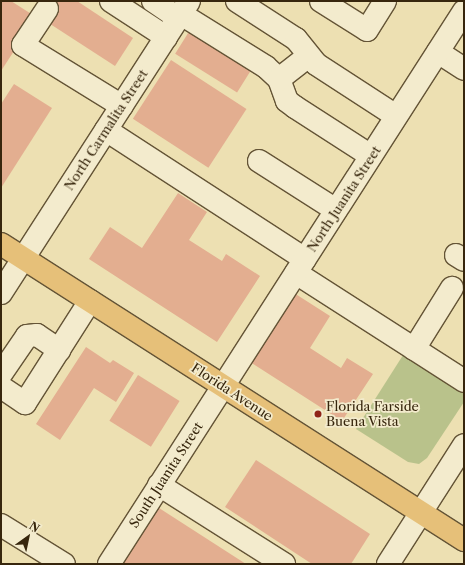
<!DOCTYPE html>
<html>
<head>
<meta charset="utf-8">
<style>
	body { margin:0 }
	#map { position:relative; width:465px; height:565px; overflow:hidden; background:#ede0b2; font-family:"Libre Caslon Text",serif }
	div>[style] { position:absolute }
	.green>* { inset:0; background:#b9c28b }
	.building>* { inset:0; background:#e3ae90; transform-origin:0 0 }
	.roads { filter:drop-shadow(1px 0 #645436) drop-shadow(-1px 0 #645436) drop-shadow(0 1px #645436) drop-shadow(0 -1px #645436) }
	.minor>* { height:22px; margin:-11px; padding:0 11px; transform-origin:11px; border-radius:11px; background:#f3ebcd }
	.major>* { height:22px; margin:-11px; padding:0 11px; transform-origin:11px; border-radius:11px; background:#e6c079 }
	.dots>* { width:11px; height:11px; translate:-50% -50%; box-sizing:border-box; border:2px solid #f3ebcd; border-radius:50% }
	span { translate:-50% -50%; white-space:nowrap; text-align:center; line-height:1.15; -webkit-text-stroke:3.5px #f3ebcd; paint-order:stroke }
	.street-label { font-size:13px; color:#37260d }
	.poi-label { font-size:13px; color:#37260d }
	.left { translate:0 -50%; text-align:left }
	.frame { position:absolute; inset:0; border:2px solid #37260d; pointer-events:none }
	.north { position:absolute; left:8px; top:517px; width:40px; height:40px; -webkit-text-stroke:3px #f3ebcd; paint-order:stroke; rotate:33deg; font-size:11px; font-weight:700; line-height:16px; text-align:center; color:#37260d }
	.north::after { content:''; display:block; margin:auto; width:14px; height:18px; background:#37260d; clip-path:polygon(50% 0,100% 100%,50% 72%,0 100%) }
</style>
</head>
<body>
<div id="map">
	<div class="green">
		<div style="clip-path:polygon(405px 352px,464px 388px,464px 402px,427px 458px,419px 464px,408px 462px,356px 429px)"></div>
	</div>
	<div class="building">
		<div style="clip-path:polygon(1px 1px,11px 1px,36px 17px,1px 71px)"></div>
		<div style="clip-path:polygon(56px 1px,77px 1px,133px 38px,115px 66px,44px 20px)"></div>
		<div style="left:190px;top:30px;width:73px;height:28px;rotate:32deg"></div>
		<div style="left:171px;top:60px;width:90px;height:70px;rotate:33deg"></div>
		<div style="clip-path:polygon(14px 84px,52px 108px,1px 188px,1px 104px)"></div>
		<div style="clip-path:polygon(178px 193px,207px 212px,189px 240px,222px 261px,226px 254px,260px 276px,217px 342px,89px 259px,110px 227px,142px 248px)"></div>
		<div style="clip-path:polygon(294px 293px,330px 316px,310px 348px,341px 368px,347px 358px,373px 374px,342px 421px,250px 362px)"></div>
		<div style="clip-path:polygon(86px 347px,110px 363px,113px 360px,134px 373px,116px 402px,94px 388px,60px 440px,36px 424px)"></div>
		<div style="left:138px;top:375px;width:49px;height:54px;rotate:32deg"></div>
		<div style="clip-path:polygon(256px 460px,370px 534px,351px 564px,312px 564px,225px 507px)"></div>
		<div style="clip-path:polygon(159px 508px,246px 564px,123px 564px)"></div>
	</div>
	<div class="roads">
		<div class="minor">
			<div style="left:111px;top:1px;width:66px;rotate:33.2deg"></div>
			<div style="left:153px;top:1px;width:30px;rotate:34deg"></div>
			<div style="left:237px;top:1px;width:70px;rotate:32.8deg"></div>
			<div style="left:296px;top:39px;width:32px;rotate:51deg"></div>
			<div style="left:316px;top:64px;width:95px;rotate:33deg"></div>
			<div style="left:321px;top:1px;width:54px;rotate:32.2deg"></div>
			<div style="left:367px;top:30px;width:34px;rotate:-58deg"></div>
			<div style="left:47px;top:9px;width:43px;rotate:123.7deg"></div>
			<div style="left:23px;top:45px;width:116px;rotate:31.6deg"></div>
			<div style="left:181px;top:14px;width:100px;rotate:31.9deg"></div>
			<div style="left:266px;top:67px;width:18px;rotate:43deg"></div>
			<div style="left:279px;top:79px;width:23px;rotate:70deg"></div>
			<div style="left:287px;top:101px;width:10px;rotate:37deg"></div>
			<div style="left:295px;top:107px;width:90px;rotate:32.8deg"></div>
			<div style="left:438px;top:52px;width:31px;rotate:33deg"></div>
			<div style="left:279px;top:79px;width:37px;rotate:-38deg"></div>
			<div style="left:106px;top:130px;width:237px;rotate:33deg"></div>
			<div style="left:259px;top:161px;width:91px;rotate:32.5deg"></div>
			<div style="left:456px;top:255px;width:9px;rotate:32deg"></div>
			<div style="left:296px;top:273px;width:200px;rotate:32.7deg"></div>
			<div style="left:1px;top:293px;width:347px;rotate:-57.2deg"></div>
			<div style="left:414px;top:349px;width:72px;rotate:-58.1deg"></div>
			<div style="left:1px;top:374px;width:46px;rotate:-55.6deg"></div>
			<div style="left:27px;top:336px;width:10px;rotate:-6deg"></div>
			<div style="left:37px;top:335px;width:27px;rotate:34deg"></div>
			<div style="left:1px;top:387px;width:29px;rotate:34deg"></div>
			<div style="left:25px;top:403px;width:121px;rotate:-57.5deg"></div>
			<div style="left:159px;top:485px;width:148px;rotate:32.3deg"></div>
			<div style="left:1px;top:525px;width:74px;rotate:31.8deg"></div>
			<div style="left:109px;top:564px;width:657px;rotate:-57.3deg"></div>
			<div style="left:388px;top:564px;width:141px;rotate:-57.4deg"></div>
		</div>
		<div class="major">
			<div style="left:1px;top:244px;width:550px;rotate:32.59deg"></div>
		</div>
	</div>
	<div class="dots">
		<div style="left:318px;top:414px;background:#8f2418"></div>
	</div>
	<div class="street-label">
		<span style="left:106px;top:130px;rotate:-57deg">North Carmalita Street</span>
		<span style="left:344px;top:199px;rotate:-57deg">North Juanita Street</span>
		<span style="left:232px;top:392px;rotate:33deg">Florida Avenue</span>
		<span style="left:166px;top:475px;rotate:-57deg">South Juanita Street</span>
	</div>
	<div class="poi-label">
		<span class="left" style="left:326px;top:414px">Florida Farside<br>Buena Vista</span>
	</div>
	<div class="frame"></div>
	<div class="north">N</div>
</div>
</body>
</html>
